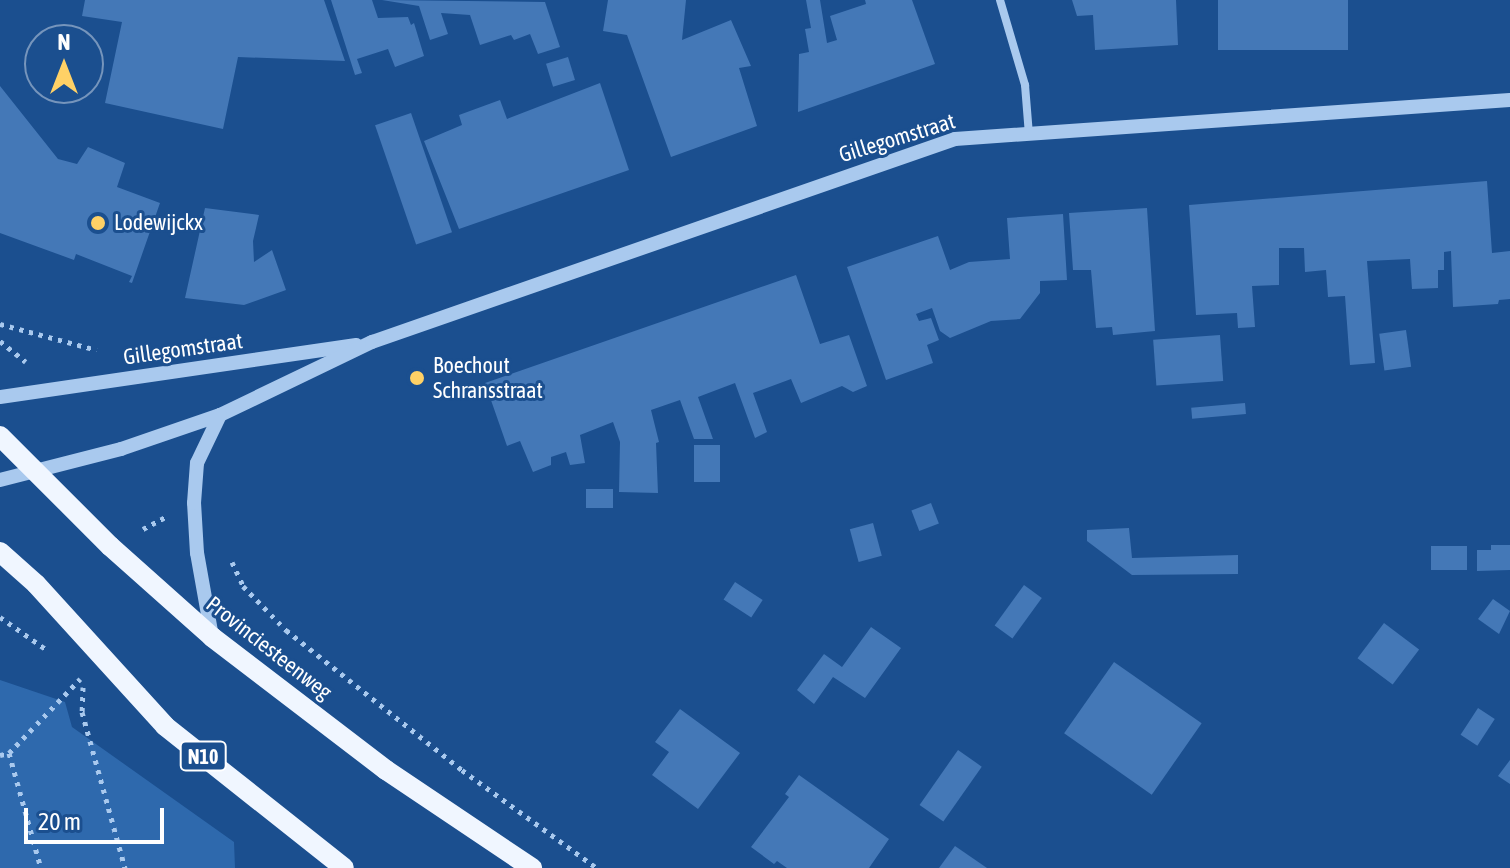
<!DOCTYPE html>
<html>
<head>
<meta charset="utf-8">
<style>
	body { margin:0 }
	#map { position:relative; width:1510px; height:868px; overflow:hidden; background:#1b4f8f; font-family:"Asap Condensed",sans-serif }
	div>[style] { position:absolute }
	.green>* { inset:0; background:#2e69ad }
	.building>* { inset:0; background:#4478b7; transform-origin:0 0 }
	.path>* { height:5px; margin-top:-2.5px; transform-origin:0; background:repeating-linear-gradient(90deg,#a9c9ee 0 4px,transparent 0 10px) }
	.minor>* { height:8px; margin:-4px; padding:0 4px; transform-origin:4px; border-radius:4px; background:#a9c9ee }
	.tertiary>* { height:14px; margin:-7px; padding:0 7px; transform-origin:7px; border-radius:7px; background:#a9c9ee }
	.primary>* { height:20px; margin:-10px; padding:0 10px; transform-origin:10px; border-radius:10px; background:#f0f6ff }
	.dots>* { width:22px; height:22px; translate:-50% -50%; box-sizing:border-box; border:4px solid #1b4f8f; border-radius:50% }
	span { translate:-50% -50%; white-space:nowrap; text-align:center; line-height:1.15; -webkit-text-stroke:6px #1b4f8f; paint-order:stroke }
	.shield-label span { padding:2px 6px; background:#1b4f8f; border:2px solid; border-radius:6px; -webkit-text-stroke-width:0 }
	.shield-label { font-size:20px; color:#fff; font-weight:700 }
	.street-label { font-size:22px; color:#fff }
	.poi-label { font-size:22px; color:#fff }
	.left { translate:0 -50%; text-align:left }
	.north { position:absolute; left:24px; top:24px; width:80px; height:80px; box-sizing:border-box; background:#1b4f8f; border:2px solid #7695bc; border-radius:50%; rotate:0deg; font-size:22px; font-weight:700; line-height:32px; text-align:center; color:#fff }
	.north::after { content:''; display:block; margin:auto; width:28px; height:36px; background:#ffd166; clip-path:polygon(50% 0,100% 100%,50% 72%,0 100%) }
	.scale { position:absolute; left:24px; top:808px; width:140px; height:36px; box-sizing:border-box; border:4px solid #fff; border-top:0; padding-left:10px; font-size:24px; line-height:28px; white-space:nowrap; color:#fff; -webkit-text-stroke:6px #1b4f8f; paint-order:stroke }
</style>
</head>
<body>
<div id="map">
	<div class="green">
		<div style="clip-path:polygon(0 680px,65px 702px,72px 727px,234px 842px,235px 868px,0 868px)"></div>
	</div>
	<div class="building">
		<div style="clip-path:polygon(85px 0,324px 0,345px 61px,238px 57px,223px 129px,105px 103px,122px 22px,82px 16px)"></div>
		<div style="clip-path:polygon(331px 0,372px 0,378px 18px,408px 17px,411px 25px,414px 23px,424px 56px,395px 67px,388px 49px,357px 59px,362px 73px,355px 75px)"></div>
		<div style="clip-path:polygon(382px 0,545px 2px,560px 47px,538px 54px,530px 34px,514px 40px,511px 35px,480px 45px,470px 15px,441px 13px,448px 34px,430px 40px,419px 6px)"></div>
		<div style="clip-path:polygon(608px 0,686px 0,682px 40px,731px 20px,751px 66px,739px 68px,757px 126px,671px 157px,627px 35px,603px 31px)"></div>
		<div style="clip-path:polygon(806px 0,820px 0,827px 43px,837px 40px,830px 16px,866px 4px,865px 0,912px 0,935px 64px,798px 112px,799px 54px,809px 52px,805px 29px,811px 28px)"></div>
		<div style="clip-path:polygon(1072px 0,1176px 0,1178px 45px,1095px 50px,1093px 15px,1077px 16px)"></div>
		<div style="left:1218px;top:0;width:130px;height:50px"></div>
		<div style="left:568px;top:57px;width:24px;height:23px;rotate:73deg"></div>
		<div style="clip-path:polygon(600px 83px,629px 170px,459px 229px,424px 141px,462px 125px,459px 115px,500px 100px,507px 119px)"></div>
		<div style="clip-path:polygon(0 86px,58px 159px,77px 164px,88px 147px,125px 163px,117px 187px,160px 203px,132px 283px,129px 282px,132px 276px,76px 254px,74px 260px,0 233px)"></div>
		<div style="left:411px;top:113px;width:126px;height:38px;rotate:71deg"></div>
		<div style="clip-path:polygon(1487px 181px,1492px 253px,1510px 251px,1510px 299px,1499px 300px,1498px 304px,1453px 307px,1451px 251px,1444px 252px,1444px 270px,1438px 270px,1438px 288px,1412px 289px,1410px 259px,1367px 261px,1375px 363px,1350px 365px,1345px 296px,1328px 297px,1326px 270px,1305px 272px,1304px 248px,1279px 248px,1279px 285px,1252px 286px,1255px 327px,1238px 328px,1237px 313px,1196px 315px,1189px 205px)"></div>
		<div style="clip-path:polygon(205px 208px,259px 215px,253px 241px,254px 262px,272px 250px,286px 290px,244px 305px,185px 298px)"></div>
		<div style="clip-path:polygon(1147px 208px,1155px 331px,1113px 335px,1112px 327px,1096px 328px,1091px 270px,1073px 270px,1069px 213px)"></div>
		<div style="clip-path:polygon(1063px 214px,1067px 280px,1040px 281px,1040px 293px,1020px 319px,991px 321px,950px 338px,940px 331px,932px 308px,916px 314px,919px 321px,931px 318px,939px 340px,927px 345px,933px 363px,886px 380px,847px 267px,938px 236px,950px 270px,969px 262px,1010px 259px,1007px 218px)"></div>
		<div style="clip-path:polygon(796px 275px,820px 344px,849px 335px,867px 386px,853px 392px,842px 386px,801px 403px,791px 379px,753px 393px,767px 432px,755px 438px,735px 383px,698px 397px,713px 439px,694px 439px,680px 400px,651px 410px,659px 442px,656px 443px,658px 493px,619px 492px,620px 442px,613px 422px,580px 435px,585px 463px,570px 465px,566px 452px,551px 457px,551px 465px,533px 472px,520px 441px,507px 446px,485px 383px)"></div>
		<div style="left:1406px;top:330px;width:37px;height:27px;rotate:82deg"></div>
		<div style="left:1220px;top:335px;width:46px;height:67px;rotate:86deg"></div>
		<div style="left:1245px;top:403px;width:11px;height:54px;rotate:85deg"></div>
		<div style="left:694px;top:445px;width:26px;height:37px"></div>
		<div style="left:586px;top:489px;width:27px;height:19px"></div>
		<div style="left:931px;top:503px;width:22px;height:21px;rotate:69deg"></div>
		<div style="left:873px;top:523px;width:34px;height:24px;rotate:75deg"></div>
		<div style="clip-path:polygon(1129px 528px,1132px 558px,1238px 555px,1238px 574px,1132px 575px,1087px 541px,1087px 530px)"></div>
		<div style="clip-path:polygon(1491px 545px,1510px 545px,1510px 570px,1477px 571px,1477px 550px,1491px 550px)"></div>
		<div style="left:1467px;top:546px;width:24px;height:36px;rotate:90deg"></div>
		<div style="left:735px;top:582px;width:33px;height:21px;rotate:33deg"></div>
		<div style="left:1024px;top:585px;width:22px;height:50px;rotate:36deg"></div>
		<div style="clip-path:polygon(1493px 599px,1510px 611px,1499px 634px,1478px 619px)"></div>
		<div style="left:1384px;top:623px;width:44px;height:44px;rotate:37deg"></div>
		<div style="clip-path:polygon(871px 627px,901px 648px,865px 698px,833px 677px,814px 704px,797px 690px,824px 654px,842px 667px)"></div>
		<div style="left:1114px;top:662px;width:107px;height:87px;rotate:35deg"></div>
		<div style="left:1478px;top:708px;width:20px;height:32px;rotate:33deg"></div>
		<div style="clip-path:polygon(680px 709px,740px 753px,698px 809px,652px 775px,669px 752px,655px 742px)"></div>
		<div style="left:958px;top:750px;width:29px;height:67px;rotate:35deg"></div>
		<div style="clip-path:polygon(1510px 760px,1510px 784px,1498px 776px)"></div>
		<div style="clip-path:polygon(799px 775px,889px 839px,869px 868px,787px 868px,777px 861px,774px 864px,751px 847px,789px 797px,785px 794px)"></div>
		<div style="clip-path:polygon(955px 846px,987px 868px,939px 868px)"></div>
	</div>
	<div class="path">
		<div style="left:0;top:324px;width:100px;rotate:15deg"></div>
		<div style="left:0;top:341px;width:33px;rotate:39deg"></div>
		<div style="left:143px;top:529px;width:26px;rotate:-28deg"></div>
		<div style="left:232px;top:562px;width:26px;rotate:65deg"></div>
		<div style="left:243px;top:586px;width:62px;rotate:45.7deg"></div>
		<div style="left:286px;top:630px;width:225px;rotate:38.5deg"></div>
		<div style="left:462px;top:770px;width:167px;rotate:36deg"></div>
		<div style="left:0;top:617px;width:57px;rotate:35.1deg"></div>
		<div style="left:83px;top:687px;width:25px;rotate:92deg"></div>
		<div style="left:82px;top:712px;width:162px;rotate:74.6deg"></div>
		<div style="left:9px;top:753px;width:119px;rotate:74.5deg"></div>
		<div style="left:0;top:755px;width:9px;rotate:-13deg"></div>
		<div style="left:9px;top:753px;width:103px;rotate:-46.2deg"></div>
	</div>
	<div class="minor">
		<div style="left:1000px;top:0;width:89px;rotate:73.6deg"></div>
		<div style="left:1025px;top:85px;width:50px;rotate:85.4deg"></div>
	</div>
	<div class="tertiary">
		<div style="left:0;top:397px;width:360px;rotate:-8.3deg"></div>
		<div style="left:0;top:480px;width:125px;rotate:-14.4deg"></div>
		<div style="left:121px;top:449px;width:105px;rotate:-19deg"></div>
		<div style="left:220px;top:415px;width:169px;rotate:-25.7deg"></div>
		<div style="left:372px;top:342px;width:617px;rotate:-19.2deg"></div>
		<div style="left:955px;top:139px;width:556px;rotate:-4.02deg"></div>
		<div style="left:212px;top:637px;width:85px;rotate:-100.1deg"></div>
		<div style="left:197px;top:553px;width:50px;rotate:-93.4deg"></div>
		<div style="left:194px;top:503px;width:40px;rotate:-85.7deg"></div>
		<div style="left:197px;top:463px;width:53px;rotate:-64.4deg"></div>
	</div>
	<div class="primary">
		<div style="left:0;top:436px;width:156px;rotate:45deg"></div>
		<div style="left:110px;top:546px;width:137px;rotate:41.7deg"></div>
		<div style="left:212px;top:637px;width:219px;rotate:37.4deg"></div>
		<div style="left:386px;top:770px;width:176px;rotate:33.9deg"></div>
		<div style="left:0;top:552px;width:48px;rotate:41.6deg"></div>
		<div style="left:36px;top:584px;width:192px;rotate:47.7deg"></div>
		<div style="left:165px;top:726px;width:228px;rotate:38.4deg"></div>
	</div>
	<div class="dots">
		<div style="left:98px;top:223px;background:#ffd166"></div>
		<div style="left:417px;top:378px;background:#ffd166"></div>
	</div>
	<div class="shield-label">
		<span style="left:203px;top:756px">N10</span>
	</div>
	<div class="street-label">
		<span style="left:897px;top:138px;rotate:-17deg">Gillegomstraat</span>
		<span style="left:183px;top:349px;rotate:-8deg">Gillegomstraat</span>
		<span style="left:269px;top:648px;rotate:38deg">Provinciesteenweg</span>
	</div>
	<div class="poi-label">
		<span class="left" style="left:114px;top:223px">Lodewijckx</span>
		<span class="left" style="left:433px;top:378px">Boechout<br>Schransstraat</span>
	</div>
	<div class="north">N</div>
	<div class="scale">20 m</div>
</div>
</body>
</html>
